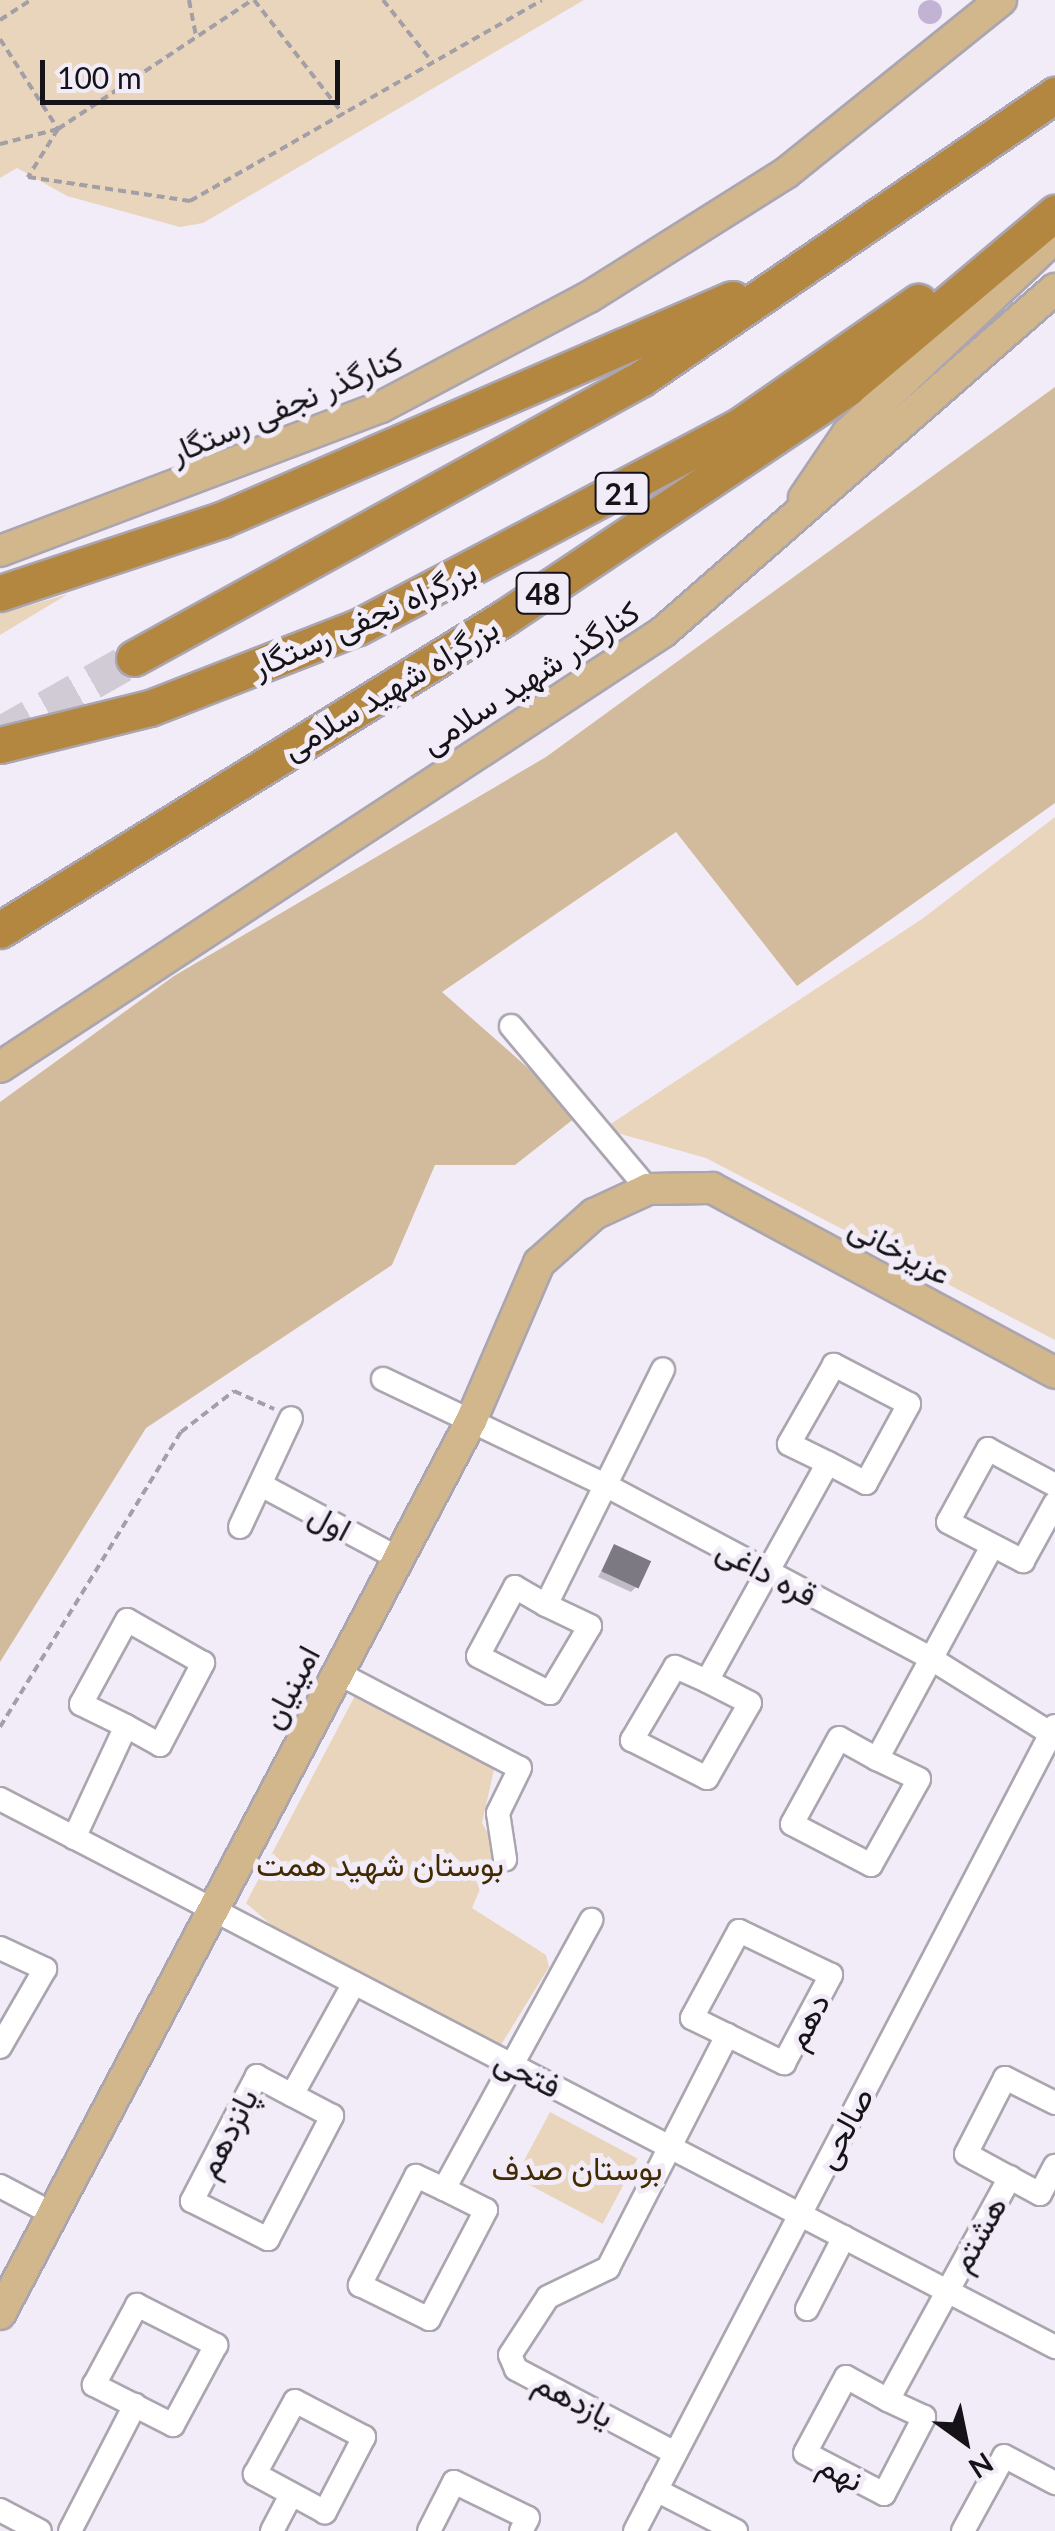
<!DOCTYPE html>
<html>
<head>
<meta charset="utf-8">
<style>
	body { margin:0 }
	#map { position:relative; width:1055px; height:2531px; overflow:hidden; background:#f1ecf7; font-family:Lato,Vazirmatn,sans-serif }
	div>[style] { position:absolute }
	.green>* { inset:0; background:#e9d5bb; transform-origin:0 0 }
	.forest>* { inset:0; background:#d1bb9c }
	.water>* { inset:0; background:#c2b3d4 }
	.round { border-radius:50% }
	.shadow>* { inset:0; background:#0003 }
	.building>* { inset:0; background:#7d7982; transform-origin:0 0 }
	.highway-tunnel>* { height:35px; margin-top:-17.5px; transform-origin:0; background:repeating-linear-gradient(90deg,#d0cbd5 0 35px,transparent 0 53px) }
	.path>* { height:4px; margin-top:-2px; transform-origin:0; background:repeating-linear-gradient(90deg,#a29fa7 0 8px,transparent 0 13px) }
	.roads { filter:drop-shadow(2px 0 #aaa5af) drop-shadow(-2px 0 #aaa5af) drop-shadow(0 2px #aaa5af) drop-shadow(0 -2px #aaa5af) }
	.minor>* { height:22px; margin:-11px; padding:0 11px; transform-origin:11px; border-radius:11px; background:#fff }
	.major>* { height:30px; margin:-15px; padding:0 15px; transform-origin:15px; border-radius:15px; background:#d2b78c }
	.highway>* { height:35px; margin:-17.5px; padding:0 17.5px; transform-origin:17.5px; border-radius:17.5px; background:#b48740 }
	span { translate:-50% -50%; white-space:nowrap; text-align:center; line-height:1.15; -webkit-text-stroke:10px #f1ecf7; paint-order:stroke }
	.shield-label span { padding:2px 8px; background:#f1ecf7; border:2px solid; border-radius:8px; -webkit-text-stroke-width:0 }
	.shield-label { font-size:30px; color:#151317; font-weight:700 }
	.street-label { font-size:32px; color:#151317 }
	.park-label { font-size:32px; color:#422b02 }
	.north { position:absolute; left:915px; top:2391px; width:100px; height:100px; -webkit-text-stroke:8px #f1ecf7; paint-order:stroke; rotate:147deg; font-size:28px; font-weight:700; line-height:40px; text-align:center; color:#151317 }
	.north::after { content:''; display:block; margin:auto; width:35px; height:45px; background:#151317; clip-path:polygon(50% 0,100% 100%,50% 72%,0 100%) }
	.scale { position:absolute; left:40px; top:60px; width:300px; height:45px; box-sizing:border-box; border:5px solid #151317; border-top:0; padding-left:12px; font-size:30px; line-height:35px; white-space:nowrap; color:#151317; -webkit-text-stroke:8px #f1ecf7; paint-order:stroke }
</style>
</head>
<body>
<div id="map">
	<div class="green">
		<div style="clip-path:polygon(0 0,584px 0,203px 223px,180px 227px,67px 196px,17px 168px,0 178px)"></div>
		<div style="clip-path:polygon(68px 594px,0 635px,0 614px)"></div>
		<div style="clip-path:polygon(1055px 817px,1055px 1340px,706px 1158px,603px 1129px,922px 919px)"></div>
		<div style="clip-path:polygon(358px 1690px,496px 1761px,482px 1823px,497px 1849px,472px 1908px,546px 1955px,549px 1967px,499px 2048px,291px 1942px,246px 1903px)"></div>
		<div style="left:550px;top:2112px;width:99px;height:74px;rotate:28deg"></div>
	</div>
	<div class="forest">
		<div style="clip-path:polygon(1055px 387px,1055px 803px,797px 986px,676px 832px,442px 992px,580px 1114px,515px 1165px,435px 1165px,392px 1265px,146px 1428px,0 1662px,0 1102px,174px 976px,546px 757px)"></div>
	</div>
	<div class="water">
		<div class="round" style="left:918px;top:0;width:24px;height:24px"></div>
	</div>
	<div class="shadow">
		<div style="clip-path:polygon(615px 1547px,637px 1586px,631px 1592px,598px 1577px)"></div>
	</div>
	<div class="building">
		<div style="left:614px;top:1544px;width:41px;height:30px;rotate:25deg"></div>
	</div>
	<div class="highway-tunnel">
		<div style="left:0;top:734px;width:154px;rotate:-29.6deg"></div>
	</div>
	<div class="path">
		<div style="left:189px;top:0;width:38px;rotate:79deg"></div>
		<div style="left:254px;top:0;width:146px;rotate:52deg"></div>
		<div style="left:383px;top:0;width:80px;rotate:51.6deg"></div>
		<div style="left:0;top:20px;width:37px;rotate:-33deg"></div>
		<div style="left:0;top:39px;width:107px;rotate:57.2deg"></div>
		<div style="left:58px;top:129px;width:233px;rotate:-33.6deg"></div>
		<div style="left:58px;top:129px;width:57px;rotate:122deg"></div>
		<div style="left:28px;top:177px;width:164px;rotate:8.4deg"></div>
		<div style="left:190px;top:201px;width:405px;rotate:-29.7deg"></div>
		<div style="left:0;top:144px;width:60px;rotate:-14.5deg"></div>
		<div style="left:0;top:1727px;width:346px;rotate:-58.5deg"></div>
		<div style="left:181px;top:1432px;width:67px;rotate:-37.7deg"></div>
		<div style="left:234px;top:1391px;width:44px;rotate:24.2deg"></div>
	</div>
	<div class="roads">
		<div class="minor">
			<div style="left:511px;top:1026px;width:213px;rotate:50deg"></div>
			<div style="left:383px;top:1379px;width:250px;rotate:25.5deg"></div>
			<div style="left:609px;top:1487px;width:364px;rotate:28deg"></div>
			<div style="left:930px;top:1658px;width:147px;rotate:32deg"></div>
			<div style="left:261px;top:1485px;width:155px;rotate:28.1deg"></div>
			<div style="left:1055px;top:1485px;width:76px;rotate:-151.8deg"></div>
			<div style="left:988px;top:1449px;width:83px;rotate:118.7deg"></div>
			<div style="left:948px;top:1522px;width:85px;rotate:27.5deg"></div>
			<div style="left:1023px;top:1561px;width:66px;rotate:-61.1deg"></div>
			<div style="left:240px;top:1527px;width:120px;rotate:-64.9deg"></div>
			<div style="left:546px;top:1605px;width:36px;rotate:-150deg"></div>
			<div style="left:515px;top:1587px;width:78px;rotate:118.2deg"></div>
			<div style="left:478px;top:1656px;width:81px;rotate:27.2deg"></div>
			<div style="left:550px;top:1693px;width:78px;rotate:-59.2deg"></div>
			<div style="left:590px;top:1626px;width:49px;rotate:-154.5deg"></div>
			<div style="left:546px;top:1605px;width:263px;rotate:-63.6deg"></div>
			<div style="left:338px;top:1673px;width:205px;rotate:27.6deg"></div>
			<div style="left:520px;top:1768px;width:50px;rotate:116.1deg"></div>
			<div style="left:498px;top:1813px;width:47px;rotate:81.3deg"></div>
			<div style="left:707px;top:1681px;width:35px;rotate:-156deg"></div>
			<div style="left:675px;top:1667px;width:85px;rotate:120.5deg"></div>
			<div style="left:632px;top:1740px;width:84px;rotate:26.9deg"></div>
			<div style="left:707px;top:1778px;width:86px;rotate:-60.2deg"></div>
			<div style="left:750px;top:1703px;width:48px;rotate:-152.9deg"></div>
			<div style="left:707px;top:1681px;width:249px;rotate:-61deg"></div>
			<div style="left:828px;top:1463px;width:43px;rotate:27.8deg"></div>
			<div style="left:866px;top:1483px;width:90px;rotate:-61.4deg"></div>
			<div style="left:909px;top:1404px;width:85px;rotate:-152.5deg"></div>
			<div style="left:834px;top:1365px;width:91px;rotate:119.7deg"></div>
			<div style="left:789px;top:1444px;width:43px;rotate:26deg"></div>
			<div style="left:877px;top:1759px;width:43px;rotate:-151.1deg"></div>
			<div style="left:839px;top:1738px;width:98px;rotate:118.7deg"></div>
			<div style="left:792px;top:1824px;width:89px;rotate:27.4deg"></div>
			<div style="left:871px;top:1865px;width:98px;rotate:-60.8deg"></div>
			<div style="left:919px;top:1779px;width:47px;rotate:-154.5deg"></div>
			<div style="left:877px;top:1759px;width:242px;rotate:-61.6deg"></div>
			<div style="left:0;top:1799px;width:1189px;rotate:27.45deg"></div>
			<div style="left:74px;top:1838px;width:123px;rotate:-65.1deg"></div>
			<div style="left:126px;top:1726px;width:39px;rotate:29deg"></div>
			<div style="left:160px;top:1745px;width:93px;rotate:-62.3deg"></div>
			<div style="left:203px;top:1663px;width:87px;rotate:-150.5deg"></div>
			<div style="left:127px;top:1620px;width:96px;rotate:118.7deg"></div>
			<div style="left:81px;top:1704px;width:50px;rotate:26.1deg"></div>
			<div style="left:0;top:1948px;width:50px;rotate:25deg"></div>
			<div style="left:45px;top:1969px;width:90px;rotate:120deg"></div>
			<div style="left:292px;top:2095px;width:40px;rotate:-152deg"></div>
			<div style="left:257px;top:2076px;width:141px;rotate:117.5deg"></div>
			<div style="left:192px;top:2201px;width:85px;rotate:26.6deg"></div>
			<div style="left:268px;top:2239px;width:139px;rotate:-62.5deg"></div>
			<div style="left:332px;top:2116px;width:45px;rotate:-152.3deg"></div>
			<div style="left:292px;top:2095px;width:128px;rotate:-61deg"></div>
			<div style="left:1055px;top:2103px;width:56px;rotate:-153.4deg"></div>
			<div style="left:1005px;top:2078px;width:85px;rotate:117.2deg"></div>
			<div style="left:966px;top:2154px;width:84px;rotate:28.4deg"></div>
			<div style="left:1040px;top:2194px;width:32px;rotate:-62deg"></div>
			<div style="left:0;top:2186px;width:60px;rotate:27.8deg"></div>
			<div style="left:444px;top:2189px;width:31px;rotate:-155deg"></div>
			<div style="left:416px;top:2176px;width:123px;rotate:117.2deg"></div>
			<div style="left:360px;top:2285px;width:77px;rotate:26.2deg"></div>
			<div style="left:429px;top:2319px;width:123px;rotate:-62.4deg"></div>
			<div style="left:486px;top:2210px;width:47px;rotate:-153.4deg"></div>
			<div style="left:444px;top:2189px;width:307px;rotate:-61.3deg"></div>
			<div style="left:137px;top:2305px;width:89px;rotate:26.9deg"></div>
			<div style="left:216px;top:2345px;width:91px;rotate:118.3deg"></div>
			<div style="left:173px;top:2425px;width:89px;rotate:-153.1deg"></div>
			<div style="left:94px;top:2385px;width:91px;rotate:-61.7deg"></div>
			<div style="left:807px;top:2309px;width:81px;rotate:-62.8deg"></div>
			<div style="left:888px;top:2400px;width:48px;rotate:-151.3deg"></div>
			<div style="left:846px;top:2377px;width:86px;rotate:118.3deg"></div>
			<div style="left:805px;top:2453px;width:89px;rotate:27.4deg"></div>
			<div style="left:884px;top:2494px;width:87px;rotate:-62.5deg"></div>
			<div style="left:924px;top:2417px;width:40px;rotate:-155deg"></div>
			<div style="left:888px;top:2400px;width:254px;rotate:-61.3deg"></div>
			<div style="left:295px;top:2401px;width:78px;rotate:27.6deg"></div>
			<div style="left:364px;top:2437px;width:85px;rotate:117.5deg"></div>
			<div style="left:325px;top:2512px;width:80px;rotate:-151.5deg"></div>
			<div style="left:255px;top:2474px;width:83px;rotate:-61.3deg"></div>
			<div style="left:675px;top:2453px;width:180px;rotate:-152.2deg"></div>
			<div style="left:516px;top:2369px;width:15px;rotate:-113deg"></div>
			<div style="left:510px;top:2355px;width:69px;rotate:-56.8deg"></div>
			<div style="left:548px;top:2297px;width:67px;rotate:-25.8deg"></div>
			<div style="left:608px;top:2268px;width:262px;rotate:-62.9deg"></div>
			<div style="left:727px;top:2035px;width:64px;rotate:26.2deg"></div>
			<div style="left:784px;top:2063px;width:100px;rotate:-61.9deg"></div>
			<div style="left:831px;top:1975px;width:102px;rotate:-154.4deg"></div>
			<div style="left:739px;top:1931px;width:99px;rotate:118.4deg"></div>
			<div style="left:692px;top:2018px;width:39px;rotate:26deg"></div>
			<div style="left:656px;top:2490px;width:90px;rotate:27.1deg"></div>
			<div style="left:0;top:2510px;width:45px;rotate:27.7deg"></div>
			<div style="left:70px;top:2531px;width:142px;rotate:-62.7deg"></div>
			<div style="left:272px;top:2531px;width:41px;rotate:-62.2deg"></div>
			<div style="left:429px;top:2531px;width:55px;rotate:-63deg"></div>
			<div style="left:454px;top:2482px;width:82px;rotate:25.9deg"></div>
			<div style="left:528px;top:2518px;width:15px;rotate:118deg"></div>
			<div style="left:635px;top:2531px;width:908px;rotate:-62.45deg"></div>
			<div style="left:963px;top:2531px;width:85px;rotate:-61.3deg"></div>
			<div style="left:1004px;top:2456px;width:58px;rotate:27.9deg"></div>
		</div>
		<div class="major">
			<div style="left:804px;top:498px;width:78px;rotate:-55.9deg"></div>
			<div style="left:848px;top:433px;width:285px;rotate:-43.4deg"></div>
			<div style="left:0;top:551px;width:407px;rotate:-20.7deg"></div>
			<div style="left:381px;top:407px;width:235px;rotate:-27.9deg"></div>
			<div style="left:589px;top:297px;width:233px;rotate:-32.2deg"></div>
			<div style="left:786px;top:173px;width:276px;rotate:-38.8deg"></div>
			<div style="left:0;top:1067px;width:793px;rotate:-33.27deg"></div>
			<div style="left:663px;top:632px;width:521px;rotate:-41.19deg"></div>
			<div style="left:0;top:2314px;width:1010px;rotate:-62.19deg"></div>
			<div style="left:471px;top:1421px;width:172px;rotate:-66.7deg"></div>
			<div style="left:539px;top:1263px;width:74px;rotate:-41.7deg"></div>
			<div style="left:594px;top:1214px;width:60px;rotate:-24.8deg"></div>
			<div style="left:648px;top:1189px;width:64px;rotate:-0.9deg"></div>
			<div style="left:712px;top:1188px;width:390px;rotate:28.3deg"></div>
		</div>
		<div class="highway">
			<div style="left:0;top:593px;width:233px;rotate:-18.3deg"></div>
			<div style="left:221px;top:520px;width:557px;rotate:-23.39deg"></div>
			<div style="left:134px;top:658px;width:580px;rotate:-28.86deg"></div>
			<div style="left:642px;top:378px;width:501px;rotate:-34.42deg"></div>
			<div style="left:0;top:745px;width:154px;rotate:-13.9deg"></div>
			<div style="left:150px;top:708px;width:223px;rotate:-21.3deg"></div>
			<div style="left:358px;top:627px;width:433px;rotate:-27.8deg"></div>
			<div style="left:741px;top:425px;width:216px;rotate:-34.8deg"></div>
			<div style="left:0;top:930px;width:593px;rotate:-31.76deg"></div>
			<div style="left:504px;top:618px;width:413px;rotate:-33.8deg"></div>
			<div style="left:847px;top:388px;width:272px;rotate:-40.1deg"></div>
		</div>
	</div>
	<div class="shield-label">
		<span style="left:622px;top:493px">21</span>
		<span style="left:543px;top:593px">48</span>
	</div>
	<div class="street-label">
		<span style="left:286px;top:405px;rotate:-23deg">کنارگذر نجفی رستگار</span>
		<span style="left:364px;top:619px;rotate:-24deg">بزرگراه نجفی رستگار</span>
		<span style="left:530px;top:677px;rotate:-33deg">کنارگذر شهید سلامی</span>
		<span style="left:390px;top:688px;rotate:-31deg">بزرگراه شهید سلامی</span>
		<span style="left:900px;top:1250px;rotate:28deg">عزیزخانی</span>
		<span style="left:330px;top:1522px;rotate:28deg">اول</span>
		<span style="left:767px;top:1572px;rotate:28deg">قره داغی</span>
		<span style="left:290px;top:1687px;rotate:-62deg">امینیان</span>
		<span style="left:807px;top:2021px;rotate:-62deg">دهم</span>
		<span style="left:528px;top:2073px;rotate:27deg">فتحی</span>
		<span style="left:844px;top:2128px;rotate:-62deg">صالحی</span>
		<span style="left:227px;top:2133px;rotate:-63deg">پانزدهم</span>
		<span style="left:978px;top:2234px;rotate:-61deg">هشتم</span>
		<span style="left:574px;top:2399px;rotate:27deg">یازدهم</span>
		<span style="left:841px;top:2472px;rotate:27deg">نهم</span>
	</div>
	<div class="park-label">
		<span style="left:380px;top:1864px">بوستان شهید همت</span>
		<span style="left:577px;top:2168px">بوستان صدف</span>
	</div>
	<div class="north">N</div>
	<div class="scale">100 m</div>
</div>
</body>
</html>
